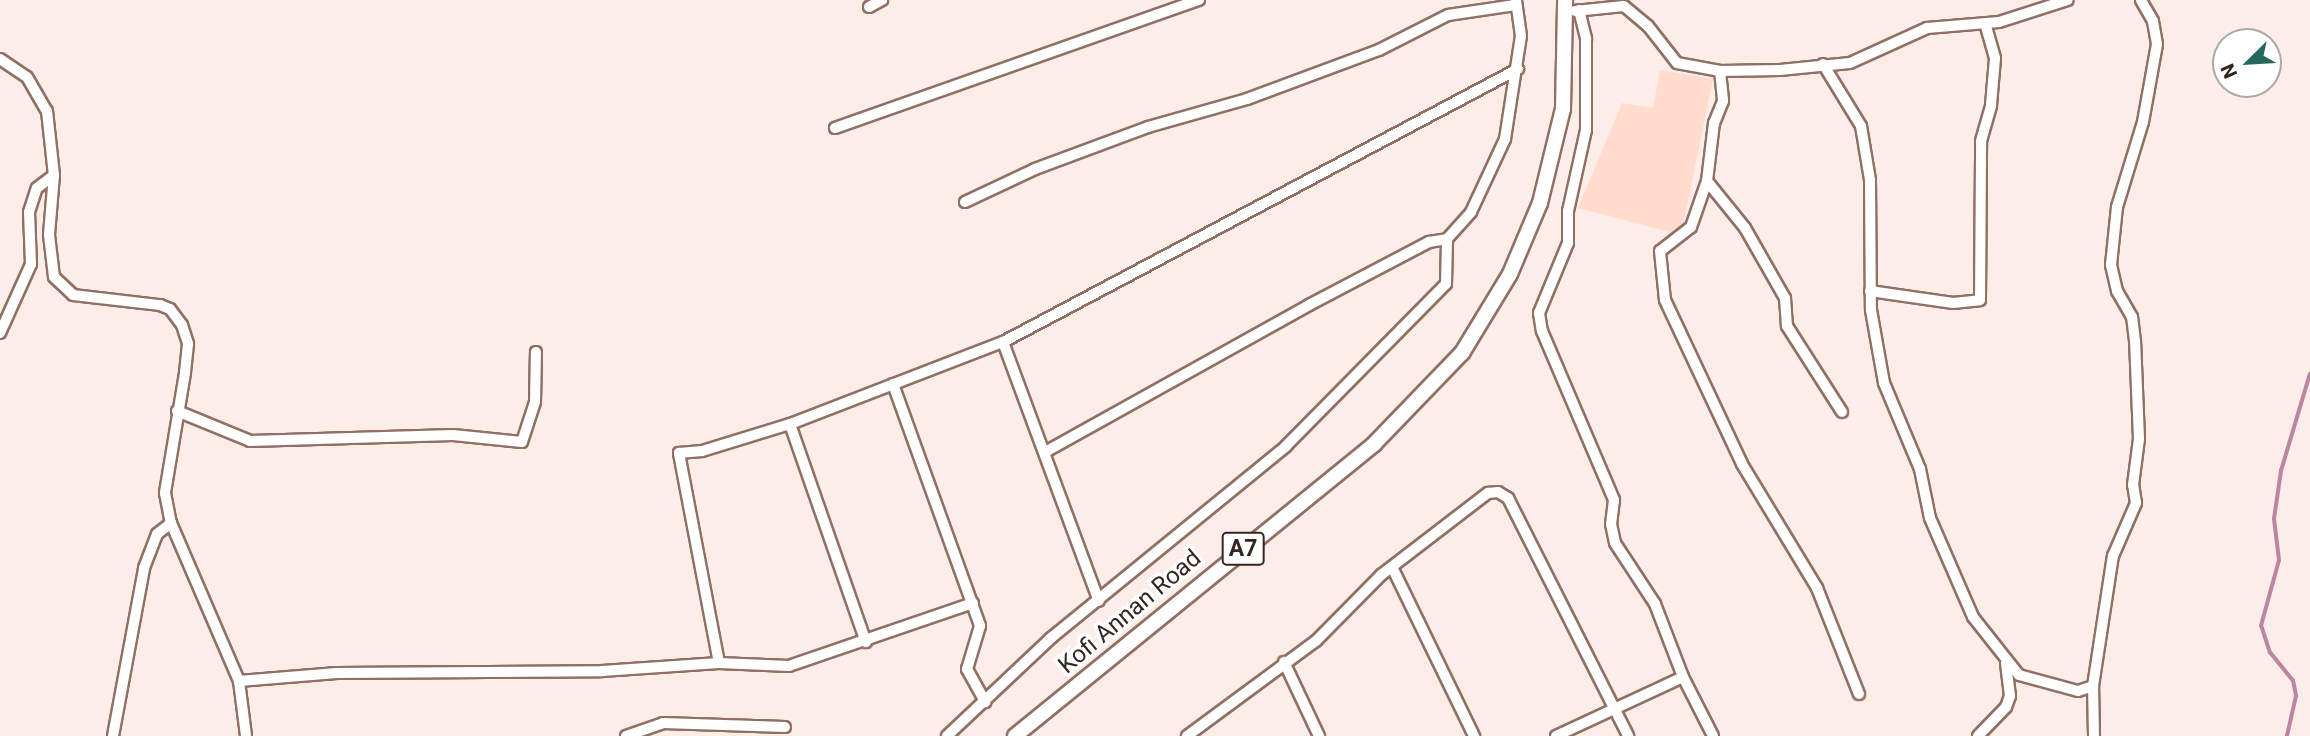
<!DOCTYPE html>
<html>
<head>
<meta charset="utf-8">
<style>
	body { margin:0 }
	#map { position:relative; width:2310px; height:736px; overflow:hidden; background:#fcede8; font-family:Roboto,sans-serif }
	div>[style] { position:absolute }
	.built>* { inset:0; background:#ffdcce }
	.stream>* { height:3.5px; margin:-1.75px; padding:0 1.75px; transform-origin:1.75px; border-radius:1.75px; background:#bc86a2 }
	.roads { filter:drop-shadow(2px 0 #907064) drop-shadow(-2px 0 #907064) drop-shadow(0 2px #907064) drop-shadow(0 -2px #907064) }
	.minor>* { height:10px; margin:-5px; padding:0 5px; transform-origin:5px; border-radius:5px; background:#fff }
	.major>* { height:14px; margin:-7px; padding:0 7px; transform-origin:7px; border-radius:7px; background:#fff }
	span { translate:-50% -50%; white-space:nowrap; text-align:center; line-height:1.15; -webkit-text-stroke:7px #fff; paint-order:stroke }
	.shield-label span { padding:2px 5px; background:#fff; border:2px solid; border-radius:5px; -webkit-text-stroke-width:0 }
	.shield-label { font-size:23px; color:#332520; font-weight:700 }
	.street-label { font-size:24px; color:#332520 }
	.north { position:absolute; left:2212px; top:28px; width:70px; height:70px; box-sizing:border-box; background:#fff; border:2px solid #ada8a6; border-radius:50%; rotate:246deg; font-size:19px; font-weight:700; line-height:28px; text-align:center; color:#332520 }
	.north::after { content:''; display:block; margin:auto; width:24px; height:32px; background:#23685b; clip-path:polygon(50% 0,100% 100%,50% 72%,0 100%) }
</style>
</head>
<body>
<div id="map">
	<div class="built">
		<div style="clip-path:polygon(1660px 70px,1713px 79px,1681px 235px,1578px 208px,1622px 103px,1653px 108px)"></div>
	</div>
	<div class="stream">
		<div style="left:2287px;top:736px;width:41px;rotate:-77.3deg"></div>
		<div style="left:2296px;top:696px;width:15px;rotate:-101deg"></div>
		<div style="left:2293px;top:681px;width:36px;rotate:-129deg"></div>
		<div style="left:2270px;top:653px;width:28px;rotate:-108deg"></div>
		<div style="left:2261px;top:626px;width:68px;rotate:-74.7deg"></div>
		<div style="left:2279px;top:560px;width:41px;rotate:-97deg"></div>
		<div style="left:2274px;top:519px;width:49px;rotate:-81.7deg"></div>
		<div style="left:2281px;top:471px;width:101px;rotate:-73.4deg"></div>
	</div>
	<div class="roads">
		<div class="minor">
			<div style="left:869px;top:7px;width:15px;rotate:-28deg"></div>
			<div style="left:1579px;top:10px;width:30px;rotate:76deg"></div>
			<div style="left:1586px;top:39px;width:91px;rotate:90deg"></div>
			<div style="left:1586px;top:130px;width:83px;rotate:102.5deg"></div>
			<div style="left:1568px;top:211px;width:32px;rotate:90deg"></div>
			<div style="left:1568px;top:243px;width:76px;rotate:112.5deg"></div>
			<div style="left:1539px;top:313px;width:18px;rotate:81deg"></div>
			<div style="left:1542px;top:331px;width:184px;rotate:66.9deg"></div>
			<div style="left:1614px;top:500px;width:24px;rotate:97deg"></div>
			<div style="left:1611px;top:524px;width:19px;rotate:78deg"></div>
			<div style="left:1615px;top:543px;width:73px;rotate:56.7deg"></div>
			<div style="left:1655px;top:604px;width:78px;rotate:69deg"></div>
			<div style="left:1683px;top:677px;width:66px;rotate:63deg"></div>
			<div style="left:1575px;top:11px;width:49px;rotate:-5.8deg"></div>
			<div style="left:1624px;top:6px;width:31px;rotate:40deg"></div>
			<div style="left:1648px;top:26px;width:47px;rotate:51.9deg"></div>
			<div style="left:1677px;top:63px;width:44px;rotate:10.5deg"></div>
			<div style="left:1720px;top:71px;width:60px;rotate:-1deg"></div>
			<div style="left:1780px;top:70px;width:70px;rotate:-5.7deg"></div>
			<div style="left:1850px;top:63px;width:85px;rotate:-24.4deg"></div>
			<div style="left:1927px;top:28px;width:72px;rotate:-4.8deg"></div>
			<div style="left:1999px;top:22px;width:72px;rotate:-17.7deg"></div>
			<div style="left:0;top:59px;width:32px;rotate:34deg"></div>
			<div style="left:27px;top:77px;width:39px;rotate:60deg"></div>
			<div style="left:47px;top:111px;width:64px;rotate:83.8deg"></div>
			<div style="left:54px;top:175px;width:60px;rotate:94.8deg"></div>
			<div style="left:49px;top:235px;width:42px;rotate:83.2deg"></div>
			<div style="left:54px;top:277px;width:26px;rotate:43deg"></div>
			<div style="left:73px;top:295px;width:88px;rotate:6.6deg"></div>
			<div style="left:160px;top:305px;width:11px;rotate:22deg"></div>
			<div style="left:170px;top:309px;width:20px;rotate:53deg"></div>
			<div style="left:182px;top:325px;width:20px;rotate:72deg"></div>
			<div style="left:188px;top:344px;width:29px;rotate:96deg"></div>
			<div style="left:185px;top:373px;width:122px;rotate:99.5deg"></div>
			<div style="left:165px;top:493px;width:31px;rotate:79deg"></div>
			<div style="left:171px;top:523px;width:172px;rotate:66.7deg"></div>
			<div style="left:239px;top:681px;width:55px;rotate:82.7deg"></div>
			<div style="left:1823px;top:64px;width:73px;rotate:58.5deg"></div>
			<div style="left:1861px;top:126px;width:55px;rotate:80.5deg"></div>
			<div style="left:1870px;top:180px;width:130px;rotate:89.6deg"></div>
			<div style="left:1871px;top:310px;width:74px;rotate:79.9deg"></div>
			<div style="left:1884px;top:383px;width:93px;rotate:67.3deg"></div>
			<div style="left:1920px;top:469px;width:50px;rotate:78.5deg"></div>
			<div style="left:1930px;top:518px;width:108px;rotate:66.5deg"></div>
			<div style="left:1973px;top:617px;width:74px;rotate:51.6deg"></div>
			<div style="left:2019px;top:675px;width:61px;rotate:15.2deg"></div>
			<div style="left:2078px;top:691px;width:16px;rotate:-18deg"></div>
			<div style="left:1720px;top:71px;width:30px;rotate:84deg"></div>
			<div style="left:1723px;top:101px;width:24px;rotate:112deg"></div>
			<div style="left:1714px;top:123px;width:58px;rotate:96.9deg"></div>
			<div style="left:1707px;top:181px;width:60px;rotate:51deg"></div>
			<div style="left:1745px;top:228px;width:81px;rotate:60.3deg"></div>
			<div style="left:1785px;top:298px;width:28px;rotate:86deg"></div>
			<div style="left:1787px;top:326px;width:102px;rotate:57.4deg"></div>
			<div style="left:835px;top:128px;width:386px;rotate:-19.4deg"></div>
			<div style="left:1707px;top:181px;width:49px;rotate:109.2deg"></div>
			<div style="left:1691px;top:227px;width:39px;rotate:142deg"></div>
			<div style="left:1660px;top:251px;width:49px;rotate:84.2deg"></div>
			<div style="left:1665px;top:300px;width:181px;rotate:64.8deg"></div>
			<div style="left:1742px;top:464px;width:145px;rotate:58.8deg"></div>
			<div style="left:1817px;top:588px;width:114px;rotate:68.4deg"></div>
			<div style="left:965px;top:202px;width:77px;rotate:-25.2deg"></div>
			<div style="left:1035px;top:169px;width:121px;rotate:-20.4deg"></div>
			<div style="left:1148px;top:127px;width:103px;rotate:-15.8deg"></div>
			<div style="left:1247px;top:99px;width:141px;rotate:-20.4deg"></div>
			<div style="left:1379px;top:50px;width:77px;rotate:-26.9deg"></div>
			<div style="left:1448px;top:15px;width:68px;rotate:-8.5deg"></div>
			<div style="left:1870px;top:291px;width:84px;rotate:8.2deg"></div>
			<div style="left:1953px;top:303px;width:27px;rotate:-6deg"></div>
			<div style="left:1980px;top:300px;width:159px;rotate:-89.6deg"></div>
			<div style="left:1981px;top:141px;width:37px;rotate:-74deg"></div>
			<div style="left:1991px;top:105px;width:47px;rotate:-85.1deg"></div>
			<div style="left:1995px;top:58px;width:36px;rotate:-106deg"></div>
			<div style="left:0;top:333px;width:76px;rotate:-65.8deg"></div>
			<div style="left:31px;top:264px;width:52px;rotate:-92.2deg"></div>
			<div style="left:29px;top:212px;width:25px;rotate:-72deg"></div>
			<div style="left:37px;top:188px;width:21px;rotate:-37deg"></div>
			<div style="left:1003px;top:342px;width:276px;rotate:69.7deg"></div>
			<div style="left:893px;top:384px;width:257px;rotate:70.2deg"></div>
			<div style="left:980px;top:626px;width:45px;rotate:106.8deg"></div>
			<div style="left:967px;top:669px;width:38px;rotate:61deg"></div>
			<div style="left:177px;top:411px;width:79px;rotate:22.3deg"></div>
			<div style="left:250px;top:441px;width:203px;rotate:-1.7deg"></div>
			<div style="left:453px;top:435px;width:69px;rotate:5.8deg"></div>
			<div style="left:522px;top:442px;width:42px;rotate:-72deg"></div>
			<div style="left:535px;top:402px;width:50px;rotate:-88.9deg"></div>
			<div style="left:790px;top:424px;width:231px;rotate:70.8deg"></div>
			<div style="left:1047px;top:451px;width:300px;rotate:-29.1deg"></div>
			<div style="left:1309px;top:305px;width:136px;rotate:-27.7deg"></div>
			<div style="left:1429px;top:242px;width:18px;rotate:-9deg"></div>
			<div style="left:1392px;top:567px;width:188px;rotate:64.1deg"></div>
			<div style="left:973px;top:603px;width:194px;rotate:161.1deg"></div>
			<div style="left:789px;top:666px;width:70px;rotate:-177.5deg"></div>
			<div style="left:719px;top:663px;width:214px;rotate:-100.8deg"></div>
			<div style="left:679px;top:453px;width:23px;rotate:-5deg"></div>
			<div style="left:702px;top:451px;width:92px;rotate:-17.1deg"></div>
			<div style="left:790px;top:424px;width:228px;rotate:-21.1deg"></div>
			<div style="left:1003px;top:342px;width:583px;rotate:-27.93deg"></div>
			<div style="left:1284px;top:662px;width:82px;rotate:64.7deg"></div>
			<div style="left:239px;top:681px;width:98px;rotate:-4.7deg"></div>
			<div style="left:337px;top:673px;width:265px;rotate:-0.4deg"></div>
			<div style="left:602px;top:671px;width:117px;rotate:-3.9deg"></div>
			<div style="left:113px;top:736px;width:171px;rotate:-79.5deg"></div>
			<div style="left:144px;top:568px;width:36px;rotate:-69deg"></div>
			<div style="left:157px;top:534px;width:18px;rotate:-38deg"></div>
			<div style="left:626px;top:736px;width:39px;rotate:-19deg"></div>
			<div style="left:663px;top:723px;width:122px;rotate:1.9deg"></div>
			<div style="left:947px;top:736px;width:143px;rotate:-43.3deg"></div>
			<div style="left:1051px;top:638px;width:303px;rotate:-39.2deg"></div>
			<div style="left:1286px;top:446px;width:228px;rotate:-45.4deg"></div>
			<div style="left:1446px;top:284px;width:45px;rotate:-88.7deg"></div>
			<div style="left:1447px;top:239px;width:36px;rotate:-48deg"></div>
			<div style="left:1471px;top:212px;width:81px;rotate:-65deg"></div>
			<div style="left:1505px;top:139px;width:104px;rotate:-81.2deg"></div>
			<div style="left:1521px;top:36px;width:36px;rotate:-98deg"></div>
			<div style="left:1187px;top:736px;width:160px;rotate:-36.4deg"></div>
			<div style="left:1316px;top:641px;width:93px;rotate:-45.4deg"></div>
			<div style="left:1381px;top:575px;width:135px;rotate:-37.5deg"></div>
			<div style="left:1488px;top:493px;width:10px;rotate:-6deg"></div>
			<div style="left:1498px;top:492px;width:12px;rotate:31deg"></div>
			<div style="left:1508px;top:498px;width:267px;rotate:63.2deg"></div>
			<div style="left:1556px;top:736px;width:140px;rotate:-24.9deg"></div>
			<div style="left:1978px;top:736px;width:40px;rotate:-46deg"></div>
			<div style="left:2006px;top:707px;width:12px;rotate:-70deg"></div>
			<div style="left:2010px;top:696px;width:33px;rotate:-97deg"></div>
			<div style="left:2094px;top:736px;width:50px;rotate:-91.1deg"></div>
			<div style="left:2093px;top:686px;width:132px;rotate:-81.3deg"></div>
			<div style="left:2113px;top:556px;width:58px;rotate:-66.5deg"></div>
			<div style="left:2136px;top:503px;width:18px;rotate:-99deg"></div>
			<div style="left:2133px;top:485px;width:46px;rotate:-82.6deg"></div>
			<div style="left:2139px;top:439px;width:98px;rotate:-92.3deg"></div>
			<div style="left:2135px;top:341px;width:24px;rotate:-97deg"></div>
			<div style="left:2132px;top:317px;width:30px;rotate:-120deg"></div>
			<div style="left:2117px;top:291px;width:27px;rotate:-103deg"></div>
			<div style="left:2111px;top:265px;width:58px;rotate:-84.1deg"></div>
			<div style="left:2117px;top:207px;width:89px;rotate:-73deg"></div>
			<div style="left:2143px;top:122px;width:79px;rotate:-79.8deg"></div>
			<div style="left:2157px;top:44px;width:23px;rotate:-100deg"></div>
			<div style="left:2153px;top:21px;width:24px;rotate:-120deg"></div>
		</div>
		<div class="major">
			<div style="left:1015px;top:736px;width:463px;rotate:-39.1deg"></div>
			<div style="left:1374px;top:444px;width:127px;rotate:-46deg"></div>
			<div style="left:1462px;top:353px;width:92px;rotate:-58.7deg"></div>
			<div style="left:1510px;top:274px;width:77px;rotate:-67.1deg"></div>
			<div style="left:1540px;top:203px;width:97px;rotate:-76.3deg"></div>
			<div style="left:1563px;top:109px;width:109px;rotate:-88.9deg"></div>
		</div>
	</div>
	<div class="shield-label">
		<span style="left:1243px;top:549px">A7</span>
	</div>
	<div class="street-label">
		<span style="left:1130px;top:612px;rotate:-40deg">Kofi Annan Road</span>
	</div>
	<div class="north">N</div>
</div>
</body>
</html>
